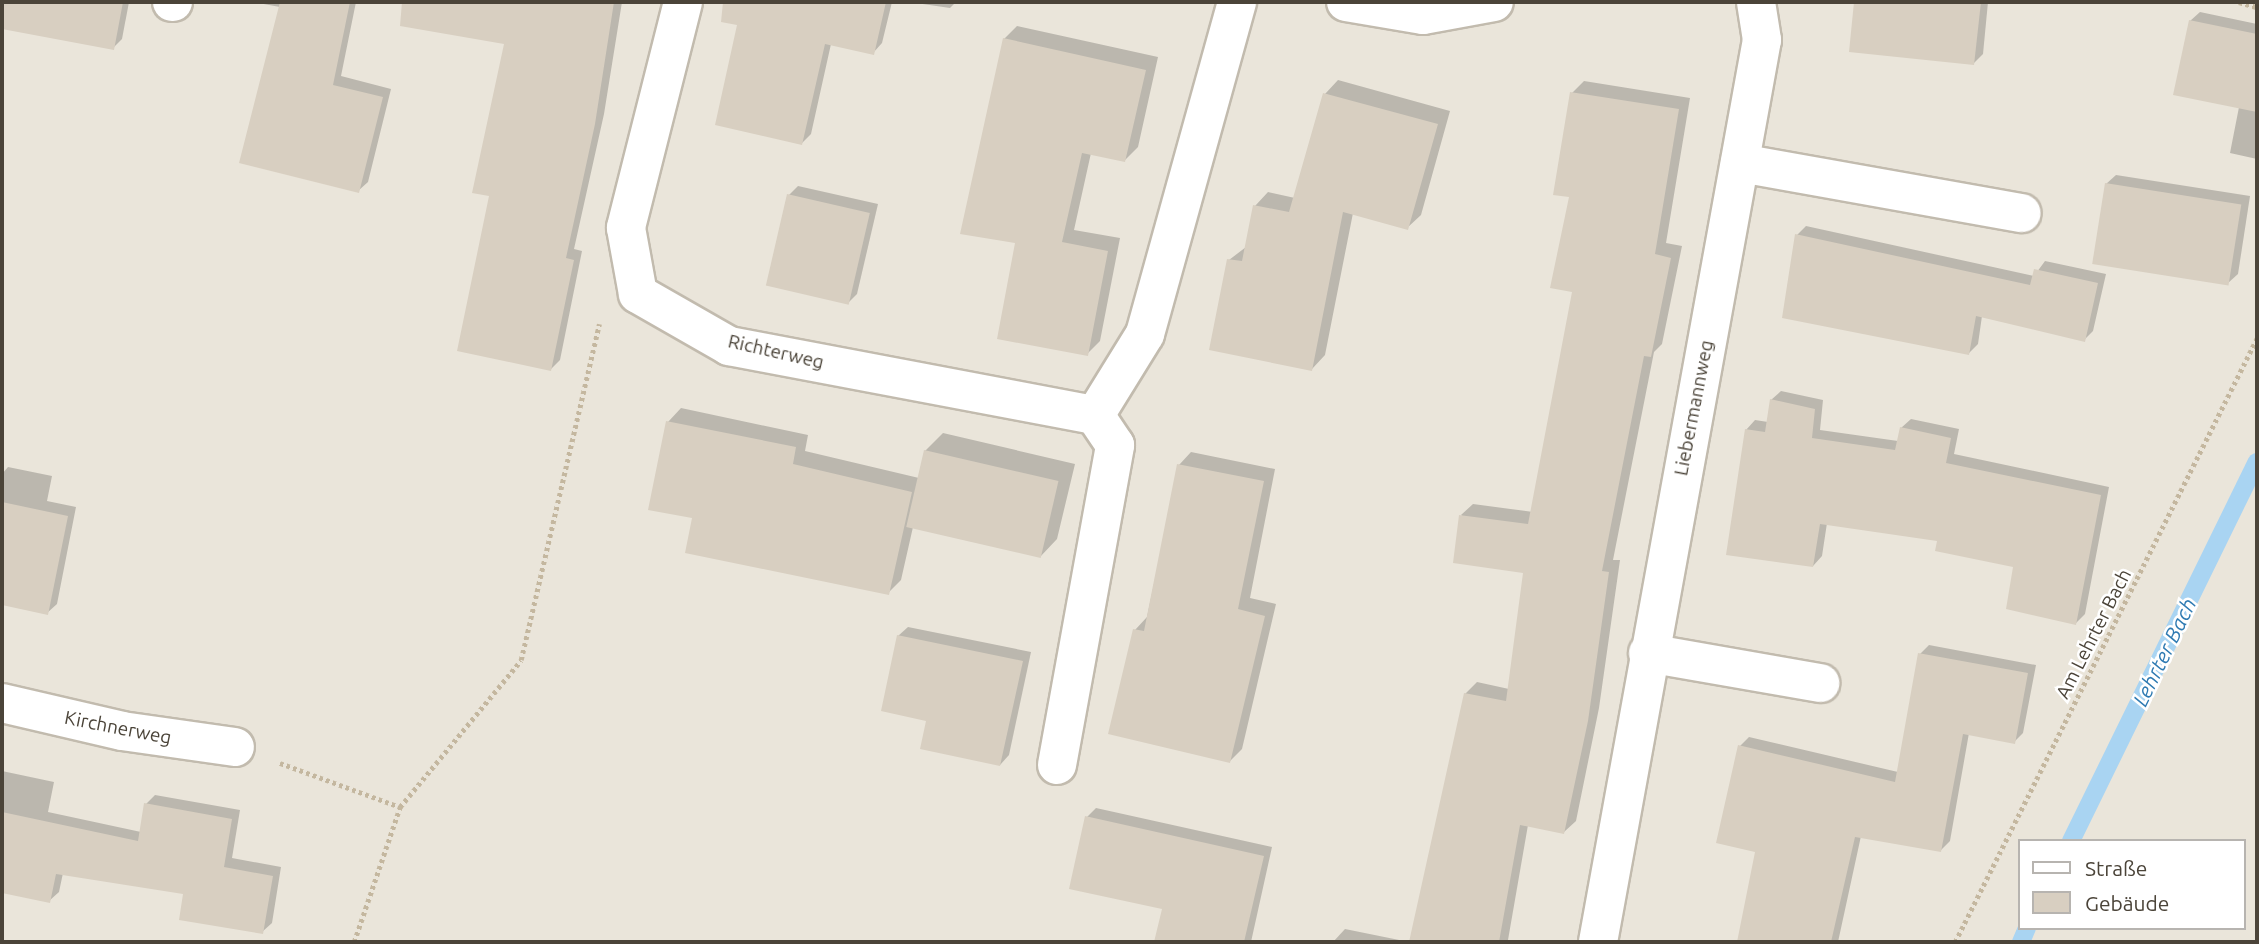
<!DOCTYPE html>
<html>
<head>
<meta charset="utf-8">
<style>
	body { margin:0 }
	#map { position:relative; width:2259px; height:944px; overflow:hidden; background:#f6f3ec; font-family:Ubuntu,sans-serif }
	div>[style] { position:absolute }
	.residential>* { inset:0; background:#eae5da }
	.shadow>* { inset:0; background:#0003 }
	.stream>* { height:18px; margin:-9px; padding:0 9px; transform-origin:9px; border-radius:9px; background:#a9d4f2 }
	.building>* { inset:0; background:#d8cfc1; transform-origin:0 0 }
	.path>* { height:4.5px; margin-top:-2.25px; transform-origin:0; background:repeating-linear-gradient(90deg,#c4b79f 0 3.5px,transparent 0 7px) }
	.roads { filter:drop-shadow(2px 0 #c2bbae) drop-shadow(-2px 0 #c2bbae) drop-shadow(0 2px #c2bbae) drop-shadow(0 -2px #c2bbae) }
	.street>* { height:38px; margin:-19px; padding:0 19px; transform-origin:19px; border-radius:19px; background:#fff }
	span { translate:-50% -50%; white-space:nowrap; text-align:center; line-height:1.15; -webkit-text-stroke:5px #fff; paint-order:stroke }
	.street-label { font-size:19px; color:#4b4439 }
	.water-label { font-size:21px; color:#2e7ab2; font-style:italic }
	.frame { position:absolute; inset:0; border:4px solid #4b4439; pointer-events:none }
	.legend { position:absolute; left:2018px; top:839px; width:228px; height:91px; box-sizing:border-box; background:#fff; border:2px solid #b7b4b0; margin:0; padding:9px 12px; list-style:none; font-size:21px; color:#4b4439 }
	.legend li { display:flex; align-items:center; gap:14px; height:35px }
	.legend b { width:35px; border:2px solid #b7b4b0 }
</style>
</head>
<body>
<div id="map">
	<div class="residential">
		<div style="clip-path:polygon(evenodd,2px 2px,2257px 2px,2257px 942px,2px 942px,2px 2px,2019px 841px,2243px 841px,2243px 928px,2019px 928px,2019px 841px)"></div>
	</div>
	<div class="shadow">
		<div style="clip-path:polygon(55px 2px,129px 2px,122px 39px,113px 48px,49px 36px)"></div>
		<div style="clip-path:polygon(253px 2px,356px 2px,341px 76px,391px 89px,368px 182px,358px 191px,280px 7px)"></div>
		<div style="clip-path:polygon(485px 2px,622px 2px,604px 114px,574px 249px,582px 251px,560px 360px,551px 369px,491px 195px,506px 43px,482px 38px)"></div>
		<div style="clip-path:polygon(796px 2px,892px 2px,882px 43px,873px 53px,831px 44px,811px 134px,802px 143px,785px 28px)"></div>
		<div style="clip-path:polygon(909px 2px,956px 2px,950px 8px)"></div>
		<div style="clip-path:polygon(1855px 2px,1988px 2px,1983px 54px,1974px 63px,1851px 50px)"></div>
		<div style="clip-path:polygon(2200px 12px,2257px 24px,2257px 159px,2230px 153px,2239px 107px,2190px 21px)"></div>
		<div style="clip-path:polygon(1017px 26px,1158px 57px,1138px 147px,1125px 160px,1091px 153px,1074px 230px,1120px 238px,1100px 341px,1087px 354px,1017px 242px,1004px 39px)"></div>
		<div style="clip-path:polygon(1338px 80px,1450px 111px,1421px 215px,1407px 228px,1353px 213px,1325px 355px,1312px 369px,1229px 260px,1246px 247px,1255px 206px,1268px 192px,1295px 198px,1325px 94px)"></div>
		<div style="clip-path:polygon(1584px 81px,1690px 98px,1666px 243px,1682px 246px,1662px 344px,1654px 352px,1613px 560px,1620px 560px,1599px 708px,1576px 821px,1564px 832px,1528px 825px,1508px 940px,1410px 942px,1465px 694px,1477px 682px,1509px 689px,1525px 571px,1461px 515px,1473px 504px,1533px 512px,1574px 290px,1572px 93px)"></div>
		<div style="clip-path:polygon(2116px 175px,2250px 196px,2238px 274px,2228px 283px,2106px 184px)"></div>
		<div style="clip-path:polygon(798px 186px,878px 204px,857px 294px,848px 303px,789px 195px)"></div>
		<div style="clip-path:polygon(1806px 226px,2034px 276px,2045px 261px,2106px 274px,2093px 331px,2084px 340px,1982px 316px,1978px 344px,1969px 353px,1797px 235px)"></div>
		<div style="clip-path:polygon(1781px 391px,1823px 400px,1820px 430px,1898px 441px,1901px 428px,1911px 419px,1959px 429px,1954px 454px,2109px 487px,2085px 614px,2076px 623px,2015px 566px,1939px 539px,1827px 523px,1822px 556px,1813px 566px,1746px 430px,1755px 420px,1768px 422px,1771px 400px)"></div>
		<div style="clip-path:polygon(681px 408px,808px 435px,805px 451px,919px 478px,925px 451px,943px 433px,1075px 464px,1057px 539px,1040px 557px,913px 527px,901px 580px,888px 593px,694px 517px,668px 422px)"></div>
		<div style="clip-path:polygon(1191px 452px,1275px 469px,1250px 598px,1276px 604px,1242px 749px,1230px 761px,1135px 630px,1147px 617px,1179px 465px)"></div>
		<div style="clip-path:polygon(8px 467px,52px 476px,47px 501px,76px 507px,57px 604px,47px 613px,2px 604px,2px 474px)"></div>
		<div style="clip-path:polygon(908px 627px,1031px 652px,1009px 755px,1000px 765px,898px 636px)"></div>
		<div style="clip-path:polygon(1929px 645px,2036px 665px,2023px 733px,2014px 742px,1969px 733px,1950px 841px,1941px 850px,1861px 836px,1838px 942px,1841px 942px,1739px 942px,1757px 850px,1740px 746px,1749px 737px,1898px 772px,1920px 654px)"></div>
		<div style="clip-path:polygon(2px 771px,54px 782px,48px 812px,141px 832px,146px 804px,155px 795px,240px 810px,232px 858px,281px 867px,272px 923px,262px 932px,185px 892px,63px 873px,59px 892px,49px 901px,2px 891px)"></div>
		<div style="clip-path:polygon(1096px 808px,1272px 847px,1251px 942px,1157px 941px,1164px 908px,1087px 817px)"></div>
		<div style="clip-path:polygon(1345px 929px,1409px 942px,1333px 942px)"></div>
	</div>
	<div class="stream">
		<div style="left:2071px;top:841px;width:422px;rotate:-63.9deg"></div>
		<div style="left:2021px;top:942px;width:15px;rotate:-67deg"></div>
	</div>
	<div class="building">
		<div style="clip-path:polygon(2px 2px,123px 2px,114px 50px,2px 29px)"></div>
		<div style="clip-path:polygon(280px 2px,350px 2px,333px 85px,383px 97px,359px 193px,239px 163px)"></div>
		<div style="clip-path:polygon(402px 2px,614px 2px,595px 124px,566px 258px,574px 260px,551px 371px,457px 351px,489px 196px,472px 193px,504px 44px,400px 26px)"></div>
		<div style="clip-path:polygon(723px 2px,886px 2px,874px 55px,825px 44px,802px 145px,715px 125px,737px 25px,721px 22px)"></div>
		<div style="clip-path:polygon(1854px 2px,1981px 2px,1974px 65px,1849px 52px)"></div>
		<div style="clip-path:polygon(2189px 20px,2257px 34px,2257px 112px,2173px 95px)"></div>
		<div style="clip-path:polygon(1003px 38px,1146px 70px,1125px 162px,1082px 153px,1062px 242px,1108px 251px,1088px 356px,997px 339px,1015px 243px,960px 234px)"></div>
		<div style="clip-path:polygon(1570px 92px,1679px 109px,1655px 254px,1671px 258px,1651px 357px,1644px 356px,1602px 571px,1609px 572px,1588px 721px,1564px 834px,1520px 825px,1499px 942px,1409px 942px,1464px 693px,1506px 701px,1523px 573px,1453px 563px,1459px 515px,1528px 524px,1572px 292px,1550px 288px,1569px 197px,1553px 195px)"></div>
		<div style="clip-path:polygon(1323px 93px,1438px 124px,1408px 230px,1343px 212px,1312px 371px,1209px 350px,1227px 259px,1242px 261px,1253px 205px,1289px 212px)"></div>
		<div style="left:2105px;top:183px;width:138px;height:82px;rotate:9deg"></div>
		<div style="left:787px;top:194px;width:85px;height:94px;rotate:13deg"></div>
		<div style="clip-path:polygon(1795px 234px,2030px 285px,2034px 269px,2098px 283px,2085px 342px,1976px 316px,1969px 355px,1782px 318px)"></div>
		<div style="clip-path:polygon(1770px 399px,1815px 409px,1812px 438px,1895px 450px,1900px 427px,1951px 438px,1946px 463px,2101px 495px,2076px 625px,2006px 609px,2013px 567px,1935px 551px,1937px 541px,1820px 524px,1813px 567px,1726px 555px,1745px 429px,1765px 432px)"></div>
		<div style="clip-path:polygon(666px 421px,796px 447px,793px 464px,912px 492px,889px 595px,685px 553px,692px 518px,648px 510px)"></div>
		<div style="left:924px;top:450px;width:138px;height:79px;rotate:13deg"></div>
		<div style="clip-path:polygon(1177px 464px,1264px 481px,1238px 609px,1265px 616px,1230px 763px,1108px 734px,1133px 629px,1144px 631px)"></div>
		<div style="clip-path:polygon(2px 502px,68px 516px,48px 615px,2px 605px)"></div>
		<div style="clip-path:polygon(897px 635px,1023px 661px,1000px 766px,920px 749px,926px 721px,881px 711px)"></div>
		<div style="clip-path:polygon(1918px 653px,2028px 673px,2015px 744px,1963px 734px,1941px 852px,1855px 837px,1831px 942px,1737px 942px,1755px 852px,1716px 843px,1738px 745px,1895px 782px)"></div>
		<div style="clip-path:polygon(144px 803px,232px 819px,224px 867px,273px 876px,263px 934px,179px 920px,183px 894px,56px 874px,50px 903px,2px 893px,2px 812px,138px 841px)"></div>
		<div style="clip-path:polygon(1085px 816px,1264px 856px,1244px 942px,1154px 942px,1162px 909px,1069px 889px)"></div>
	</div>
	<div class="path">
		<div style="left:2239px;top:2px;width:19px;rotate:16deg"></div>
		<div style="left:280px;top:763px;width:128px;rotate:20.1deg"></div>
		<div style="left:354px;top:942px;width:143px;rotate:-71.2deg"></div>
		<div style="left:400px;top:807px;width:190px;rotate:-50.5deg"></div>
		<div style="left:521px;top:660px;width:345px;rotate:-76.9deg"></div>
		<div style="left:1955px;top:942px;width:675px;rotate:-63.43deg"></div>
	</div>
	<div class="roads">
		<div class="street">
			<div style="left:172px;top:2px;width:1px"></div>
			<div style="left:683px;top:2px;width:233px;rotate:104.2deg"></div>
			<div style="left:626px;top:228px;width:67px;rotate:79.7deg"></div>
			<div style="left:638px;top:294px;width:105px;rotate:29.7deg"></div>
			<div style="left:729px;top:346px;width:372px;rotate:10.7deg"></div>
			<div style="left:1095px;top:415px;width:95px;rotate:-58.3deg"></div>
			<div style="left:1145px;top:334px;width:345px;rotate:-74.5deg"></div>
			<div style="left:1346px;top:2px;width:78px;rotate:9.6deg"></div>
			<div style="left:1423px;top:15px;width:72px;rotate:-10.4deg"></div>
			<div style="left:1740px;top:163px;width:286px;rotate:10.1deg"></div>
			<div style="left:1648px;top:653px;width:175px;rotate:9.9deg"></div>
			<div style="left:2px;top:703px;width:123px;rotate:13.1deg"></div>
			<div style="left:122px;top:731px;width:114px;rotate:8.1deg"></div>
			<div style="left:1057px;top:765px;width:325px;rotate:-79.7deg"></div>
			<div style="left:1115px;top:445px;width:36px;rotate:-124deg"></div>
			<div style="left:1598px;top:942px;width:917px;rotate:-79.7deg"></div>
			<div style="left:1762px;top:40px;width:38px;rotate:-99deg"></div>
		</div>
	</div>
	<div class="street-label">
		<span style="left:776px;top:352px;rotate:13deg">Richterweg</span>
		<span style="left:1694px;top:408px;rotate:-79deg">Liebermannweg</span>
		<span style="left:2094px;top:634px;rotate:-63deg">Am Lehrter Bach</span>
		<span style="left:118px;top:728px;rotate:11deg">Kirchnerweg</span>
	</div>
	<div class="water-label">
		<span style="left:2164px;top:652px;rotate:-64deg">Lehrter Bach</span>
	</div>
	<div class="frame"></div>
	<ul class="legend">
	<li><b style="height:9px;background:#fff"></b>Straße</li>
	<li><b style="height:19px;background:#d8cfc1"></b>Gebäude</li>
	</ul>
</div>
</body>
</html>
